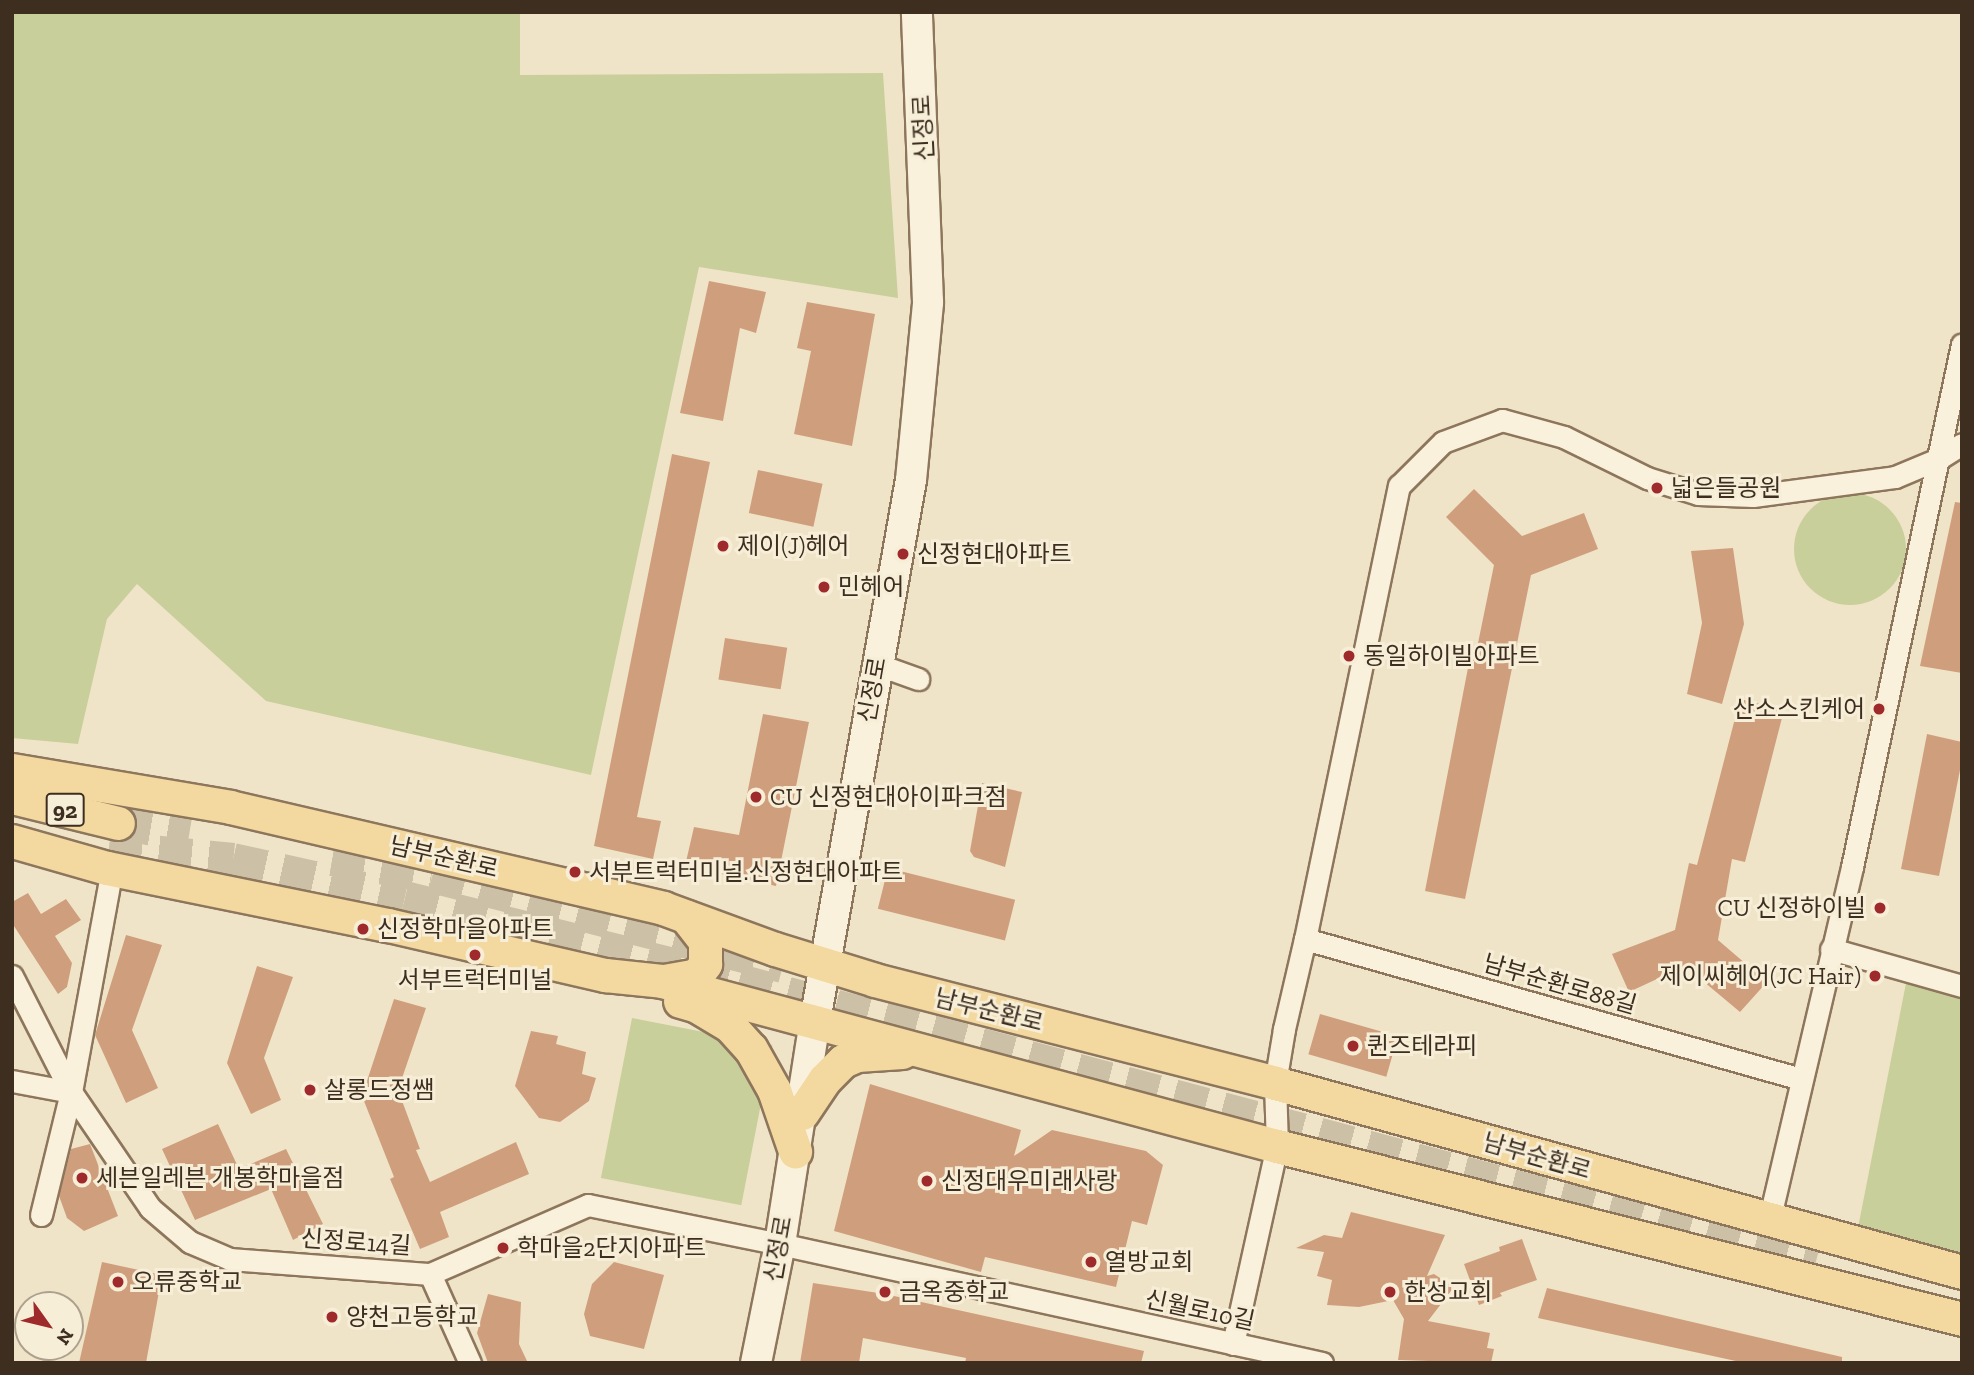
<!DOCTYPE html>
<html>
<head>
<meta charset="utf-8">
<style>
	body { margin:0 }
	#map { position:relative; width:1974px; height:1375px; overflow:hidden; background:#f0e4c8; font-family:"Zilla Slab","Noto Sans KR",serif }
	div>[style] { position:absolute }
	.green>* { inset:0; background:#c9cf9b; transform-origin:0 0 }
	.round { border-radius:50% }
	.building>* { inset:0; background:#cf9f7d; transform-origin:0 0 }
	.primary-tunnel>* { height:33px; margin-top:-16.5px; transform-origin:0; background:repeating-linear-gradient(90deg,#ccc0a6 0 33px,transparent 0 50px) }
	.roads { filter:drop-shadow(2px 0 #8d765c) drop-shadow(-2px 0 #8d765c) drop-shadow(0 2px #8d765c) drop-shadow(0 -2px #8d765c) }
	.minor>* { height:21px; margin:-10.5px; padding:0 10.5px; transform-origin:10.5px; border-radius:10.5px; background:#faf1dc }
	.secondary>* { height:30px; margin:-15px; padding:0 15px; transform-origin:15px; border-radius:15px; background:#faf1dc }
	.primary>* { height:33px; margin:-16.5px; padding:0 16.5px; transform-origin:16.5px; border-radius:16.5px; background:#f3d9a0 }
	.dots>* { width:19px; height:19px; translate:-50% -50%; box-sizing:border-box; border:4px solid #f7eed8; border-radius:50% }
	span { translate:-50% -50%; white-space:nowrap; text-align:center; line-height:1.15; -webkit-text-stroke:6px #f7eed8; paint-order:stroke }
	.shield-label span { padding:2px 5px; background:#f7eed8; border:2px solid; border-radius:5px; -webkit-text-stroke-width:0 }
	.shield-label { font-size:23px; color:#3d2e20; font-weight:700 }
	.street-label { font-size:24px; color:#3d2e20 }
	.poi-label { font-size:24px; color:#3d2e20 }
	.left { translate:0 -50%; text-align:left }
	.right { translate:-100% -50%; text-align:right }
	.frame { position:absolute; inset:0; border:14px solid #3d2e20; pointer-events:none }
	.north { position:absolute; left:14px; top:1291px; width:70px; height:70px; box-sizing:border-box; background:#f7eed8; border:2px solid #ada18e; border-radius:50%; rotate:124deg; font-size:19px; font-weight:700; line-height:28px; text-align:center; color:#3d2e20 }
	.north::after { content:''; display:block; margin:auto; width:24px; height:32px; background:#9e2a2b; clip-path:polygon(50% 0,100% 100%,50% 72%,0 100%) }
</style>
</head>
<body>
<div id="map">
	<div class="green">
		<div style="clip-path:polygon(12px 12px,520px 12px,520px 75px,883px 73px,898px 298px,699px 267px,591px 775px,266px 701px,137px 584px,107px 619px,78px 744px,12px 738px)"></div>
		<div class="round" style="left:1794px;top:493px;width:112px;height:112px"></div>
		<div style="clip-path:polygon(1908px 973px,1962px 986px,1962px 1272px,1855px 1243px)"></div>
		<div style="left:632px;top:1018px;width:143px;height:163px;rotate:11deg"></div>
	</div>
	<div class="building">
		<div style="clip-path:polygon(709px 281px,766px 292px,756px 333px,740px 328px,723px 421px,680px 413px)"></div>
		<div style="clip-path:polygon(807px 302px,875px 314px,852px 446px,794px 434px,811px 351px,797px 348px)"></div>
		<div style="clip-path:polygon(672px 454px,710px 462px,637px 817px,661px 821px,653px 859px,594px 846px)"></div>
		<div style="left:758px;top:470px;width:66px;height:44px;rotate:12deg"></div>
		<div style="clip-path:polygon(1474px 489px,1522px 536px,1584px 513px,1598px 549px,1531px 575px,1465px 899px,1425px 891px,1472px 647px,1477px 648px,1494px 565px,1446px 517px)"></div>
		<div style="clip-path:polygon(1955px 502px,1962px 503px,1962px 673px,1920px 666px)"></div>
		<div style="clip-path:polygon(1733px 548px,1744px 624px,1722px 704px,1687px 694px,1702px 623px,1691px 551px)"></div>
		<div style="left:725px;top:638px;width:63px;height:42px;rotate:9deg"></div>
		<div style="clip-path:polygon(1740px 699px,1784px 710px,1745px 862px,1732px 859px,1718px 940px,1767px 982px,1740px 1012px,1685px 966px,1629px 992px,1612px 954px,1675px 930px,1689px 863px,1697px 865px)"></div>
		<div style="clip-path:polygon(763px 714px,809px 722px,776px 886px,685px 866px,694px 827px,739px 835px)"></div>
		<div style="clip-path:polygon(1927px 734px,1962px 742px,1962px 760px,1939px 876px,1901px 869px)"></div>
		<div style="clip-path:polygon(982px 783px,1022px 792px,1005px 867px,974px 857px,970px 851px)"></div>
		<div style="left:888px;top:868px;width:131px;height:42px;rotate:14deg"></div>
		<div style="clip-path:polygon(28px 893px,41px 914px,66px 899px,81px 920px,55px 936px,72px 963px,67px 987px,58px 994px,12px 923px,12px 902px)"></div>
		<div style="clip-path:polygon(126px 935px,162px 945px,132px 1030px,158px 1088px,126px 1103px,95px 1035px)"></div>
		<div style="clip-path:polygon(257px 966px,293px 977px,264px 1058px,281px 1100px,251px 1114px,227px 1063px)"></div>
		<div style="clip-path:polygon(394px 999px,426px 1008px,398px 1090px,420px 1149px,416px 1150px,430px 1182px,516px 1142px,529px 1174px,440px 1212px,449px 1237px,420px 1249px,390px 1179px,394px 1177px,362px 1096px)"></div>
		<div style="left:1320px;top:1014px;width:81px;height:42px;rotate:16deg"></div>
		<div style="clip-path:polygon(531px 1031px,558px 1036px,556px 1044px,586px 1052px,582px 1074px,596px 1078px,589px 1101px,560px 1122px,539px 1118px,515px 1086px)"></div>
		<div style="clip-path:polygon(870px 1084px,1021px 1130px,1014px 1156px,1052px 1130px,1146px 1151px,1163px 1165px,1147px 1225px,1132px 1221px,1116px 1287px,985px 1257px,981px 1272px,834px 1231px)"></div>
		<div style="clip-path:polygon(218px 1124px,239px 1169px,286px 1149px,323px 1224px,293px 1240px,271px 1189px,195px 1220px,162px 1149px)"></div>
		<div style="clip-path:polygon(90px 1144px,118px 1216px,84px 1231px,67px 1218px,59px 1196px,71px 1149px)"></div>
		<div style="clip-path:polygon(1351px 1212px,1445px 1235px,1427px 1276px,1434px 1274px,1454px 1287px,1428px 1321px,1490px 1333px,1487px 1348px,1494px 1349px,1491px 1363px,1398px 1360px,1404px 1319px,1393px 1300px,1359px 1307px,1327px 1305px,1332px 1280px,1317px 1276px,1324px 1252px,1296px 1248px,1324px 1235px,1342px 1238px)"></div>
		<div style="clip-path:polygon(1522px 1239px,1537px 1280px,1500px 1293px,1502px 1296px,1479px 1305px,1464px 1264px,1500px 1251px,1499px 1247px)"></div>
		<div style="clip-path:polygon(102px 1262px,162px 1275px,146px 1363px,79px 1363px)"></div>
		<div style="clip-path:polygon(614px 1262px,664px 1275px,644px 1349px,590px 1336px,584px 1314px,592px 1284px)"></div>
		<div style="clip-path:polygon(813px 1283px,885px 1294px,1144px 1351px,1141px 1363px,965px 1363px,966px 1358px,863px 1338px,859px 1363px,800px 1363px)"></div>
		<div style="clip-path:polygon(1547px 1288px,1842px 1357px,1842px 1363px,1745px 1363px,1538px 1318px)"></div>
		<div style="clip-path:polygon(488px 1294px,521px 1302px,519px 1344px,528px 1363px,488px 1363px,477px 1333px)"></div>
	</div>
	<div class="primary-tunnel">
		<div style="left:118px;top:823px;width:72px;rotate:9.6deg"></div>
		<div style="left:109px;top:847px;width:125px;rotate:5.5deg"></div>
		<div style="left:233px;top:859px;width:176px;rotate:12.5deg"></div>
		<div style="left:405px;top:897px;width:344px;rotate:14deg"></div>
		<div style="left:739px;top:980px;width:1113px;rotate:14.84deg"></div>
		<div style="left:332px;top:859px;width:101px;rotate:9.6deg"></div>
		<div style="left:432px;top:876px;width:362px;rotate:14.4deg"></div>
	</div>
	<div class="roads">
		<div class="minor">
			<div style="left:876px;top:664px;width:45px;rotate:19.7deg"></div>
			<div style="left:1305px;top:939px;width:515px;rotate:15.76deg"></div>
			<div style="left:1831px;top:949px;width:136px;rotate:15.8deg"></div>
			<div style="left:12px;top:976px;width:130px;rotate:63deg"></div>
			<div style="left:71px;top:1092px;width:140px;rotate:55.7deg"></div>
			<div style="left:150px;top:1208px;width:52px;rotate:40.4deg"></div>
			<div style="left:190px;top:1242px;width:43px;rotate:23deg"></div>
			<div style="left:230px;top:1259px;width:201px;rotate:4.3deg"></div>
			<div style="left:430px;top:1274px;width:172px;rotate:-23.6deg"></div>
			<div style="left:588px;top:1205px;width:196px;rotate:11.5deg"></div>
			<div style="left:780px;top:1244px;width:555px;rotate:12.38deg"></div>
			<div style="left:12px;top:1081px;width:60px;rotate:10.6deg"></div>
			<div style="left:41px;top:1215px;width:127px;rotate:-76.3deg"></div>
			<div style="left:71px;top:1092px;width:210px;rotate:-79.6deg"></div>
			<div style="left:1769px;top:1221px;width:364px;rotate:-76.8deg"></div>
			<div style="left:1852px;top:867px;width:534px;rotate:-78.12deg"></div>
			<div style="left:430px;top:1274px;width:98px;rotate:65.8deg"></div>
			<div style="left:1233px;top:1344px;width:203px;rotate:-77.5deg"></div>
			<div style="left:1277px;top:1146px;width:63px;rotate:-91.8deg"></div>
			<div style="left:1275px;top:1083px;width:55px;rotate:-80.5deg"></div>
			<div style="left:1284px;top:1029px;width:92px;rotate:-76.9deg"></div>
			<div style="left:1305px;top:939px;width:463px;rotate:-78.3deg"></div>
			<div style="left:1399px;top:486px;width:62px;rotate:-45deg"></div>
			<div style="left:1443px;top:442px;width:63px;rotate:-20.4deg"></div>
			<div style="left:1502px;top:420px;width:64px;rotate:15.3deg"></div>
			<div style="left:1564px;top:437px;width:93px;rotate:26.3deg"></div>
			<div style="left:1647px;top:478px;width:53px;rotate:17.4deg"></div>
			<div style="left:1698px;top:494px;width:55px;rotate:2.1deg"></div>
			<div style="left:1753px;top:496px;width:143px;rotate:-7.6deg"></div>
			<div style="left:1895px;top:477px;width:47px;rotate:-22.7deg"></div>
			<div style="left:1938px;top:459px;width:28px;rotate:-32deg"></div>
		</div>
		<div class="secondary">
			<div style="left:756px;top:1363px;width:121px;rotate:-78.6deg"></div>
			<div style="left:780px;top:1244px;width:226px;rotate:-81.1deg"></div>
			<div style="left:815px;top:1021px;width:549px;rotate:-79.94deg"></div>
			<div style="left:911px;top:480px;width:179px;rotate:-84.5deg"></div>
			<div style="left:928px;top:302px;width:290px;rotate:-92.2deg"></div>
		</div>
		<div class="primary">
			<div style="left:12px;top:770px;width:221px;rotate:9.6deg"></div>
			<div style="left:230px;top:807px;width:445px;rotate:13.1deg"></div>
			<div style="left:663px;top:908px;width:119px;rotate:20.1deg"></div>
			<div style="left:775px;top:949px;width:105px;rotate:17.2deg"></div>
			<div style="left:875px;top:980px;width:413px;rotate:14.4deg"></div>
			<div style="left:1275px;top:1083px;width:713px;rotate:15.38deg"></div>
			<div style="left:12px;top:797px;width:109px;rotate:13.8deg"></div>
			<div style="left:12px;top:841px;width:99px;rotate:15.9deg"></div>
			<div style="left:107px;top:868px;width:287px;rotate:11.5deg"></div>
			<div style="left:388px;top:925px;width:223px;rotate:13deg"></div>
			<div style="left:605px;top:975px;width:57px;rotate:6deg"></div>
			<div style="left:662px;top:981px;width:637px;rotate:15.02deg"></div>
			<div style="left:1277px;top:1146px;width:707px;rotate:14.17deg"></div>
			<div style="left:664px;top:981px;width:34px;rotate:-10deg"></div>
			<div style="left:697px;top:975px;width:14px;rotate:-54deg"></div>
			<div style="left:705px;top:964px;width:23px;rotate:-90deg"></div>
			<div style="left:705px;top:941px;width:31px;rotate:-128deg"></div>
			<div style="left:680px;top:1001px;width:18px;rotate:16deg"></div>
			<div style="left:697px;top:1006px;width:39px;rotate:31deg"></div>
			<div style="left:730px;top:1026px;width:31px;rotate:48deg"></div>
			<div style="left:751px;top:1049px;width:47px;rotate:60.7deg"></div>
			<div style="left:774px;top:1090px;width:65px;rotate:71deg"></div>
			<div style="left:802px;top:1113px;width:40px;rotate:-56deg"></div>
			<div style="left:824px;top:1080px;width:27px;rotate:-45deg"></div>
			<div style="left:843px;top:1061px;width:15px;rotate:-23deg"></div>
			<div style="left:857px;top:1055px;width:45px;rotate:-3.8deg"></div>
		</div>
	</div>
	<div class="dots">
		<div style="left:1657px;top:488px;background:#9e2a2b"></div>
		<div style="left:723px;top:546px;background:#9e2a2b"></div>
		<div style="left:903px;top:554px;background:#9e2a2b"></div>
		<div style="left:824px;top:587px;background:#9e2a2b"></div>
		<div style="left:1349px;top:656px;background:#9e2a2b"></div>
		<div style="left:1879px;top:709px;background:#9e2a2b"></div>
		<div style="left:756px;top:797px;background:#9e2a2b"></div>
		<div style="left:575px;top:872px;background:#9e2a2b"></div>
		<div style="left:1880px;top:908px;background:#9e2a2b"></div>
		<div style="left:363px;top:929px;background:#9e2a2b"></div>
		<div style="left:475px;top:955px;background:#9e2a2b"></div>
		<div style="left:1875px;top:976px;background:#9e2a2b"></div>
		<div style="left:1353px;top:1046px;background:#9e2a2b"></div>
		<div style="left:310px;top:1090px;background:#9e2a2b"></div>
		<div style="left:82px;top:1178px;background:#9e2a2b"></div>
		<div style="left:927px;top:1181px;background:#9e2a2b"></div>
		<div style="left:503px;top:1248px;background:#9e2a2b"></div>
		<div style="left:1091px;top:1262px;background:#9e2a2b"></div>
		<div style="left:118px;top:1282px;background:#9e2a2b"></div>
		<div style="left:885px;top:1292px;background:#9e2a2b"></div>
		<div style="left:1390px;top:1292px;background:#9e2a2b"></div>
		<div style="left:332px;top:1317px;background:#9e2a2b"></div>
	</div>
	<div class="shield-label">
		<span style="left:65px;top:810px">92</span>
	</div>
	<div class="street-label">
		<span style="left:923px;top:128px;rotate:-93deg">신정로</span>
		<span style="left:872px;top:690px;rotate:-80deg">신정로</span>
		<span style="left:444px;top:857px;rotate:13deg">남부순환로</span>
		<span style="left:1560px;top:984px;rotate:16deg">남부순환로88길</span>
		<span style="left:989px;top:1010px;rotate:14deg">남부순환로</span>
		<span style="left:1537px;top:1156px;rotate:16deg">남부순환로</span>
		<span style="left:356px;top:1242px;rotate:4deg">신정로14길</span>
		<span style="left:778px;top:1249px;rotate:-80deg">신정로</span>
		<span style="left:1200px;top:1310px;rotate:12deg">신월로10길</span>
	</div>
	<div class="poi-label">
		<span class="left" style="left:1671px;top:488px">넓은들공원</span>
		<span class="left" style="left:737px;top:546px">제이(J)헤어</span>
		<span class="left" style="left:917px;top:554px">신정현대아파트</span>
		<span class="left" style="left:838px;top:587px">민헤어</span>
		<span class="left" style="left:1363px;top:656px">동일하이빌아파트</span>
		<span class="right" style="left:1865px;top:709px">산소스킨케어</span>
		<span class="left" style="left:770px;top:797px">CU 신정현대아이파크점</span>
		<span class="left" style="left:589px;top:872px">서부트럭터미널.신정현대아파트</span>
		<span class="right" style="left:1866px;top:908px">CU 신정하이빌</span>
		<span class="left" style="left:377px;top:929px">신정학마을아파트</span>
		<span class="right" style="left:1861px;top:976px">제이씨헤어(JC Hair)</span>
		<span style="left:475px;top:980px">서부트럭터미널</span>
		<span class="left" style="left:1367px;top:1046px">퀸즈테라피</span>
		<span class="left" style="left:324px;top:1090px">살롱드정쌤</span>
		<span class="left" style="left:96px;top:1178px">세븐일레븐 개봉학마을점</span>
		<span class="left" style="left:941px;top:1181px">신정대우미래사랑</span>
		<span class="left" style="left:517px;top:1248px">학마을2단지아파트</span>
		<span class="left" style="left:1105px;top:1262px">열방교회</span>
		<span class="left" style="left:132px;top:1282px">오류중학교</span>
		<span class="left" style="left:899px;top:1292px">금옥중학교</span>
		<span class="left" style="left:1404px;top:1292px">한성교회</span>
		<span class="left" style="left:346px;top:1317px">양천고등학교</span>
	</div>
	<div class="frame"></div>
	<div class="north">N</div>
</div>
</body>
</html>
